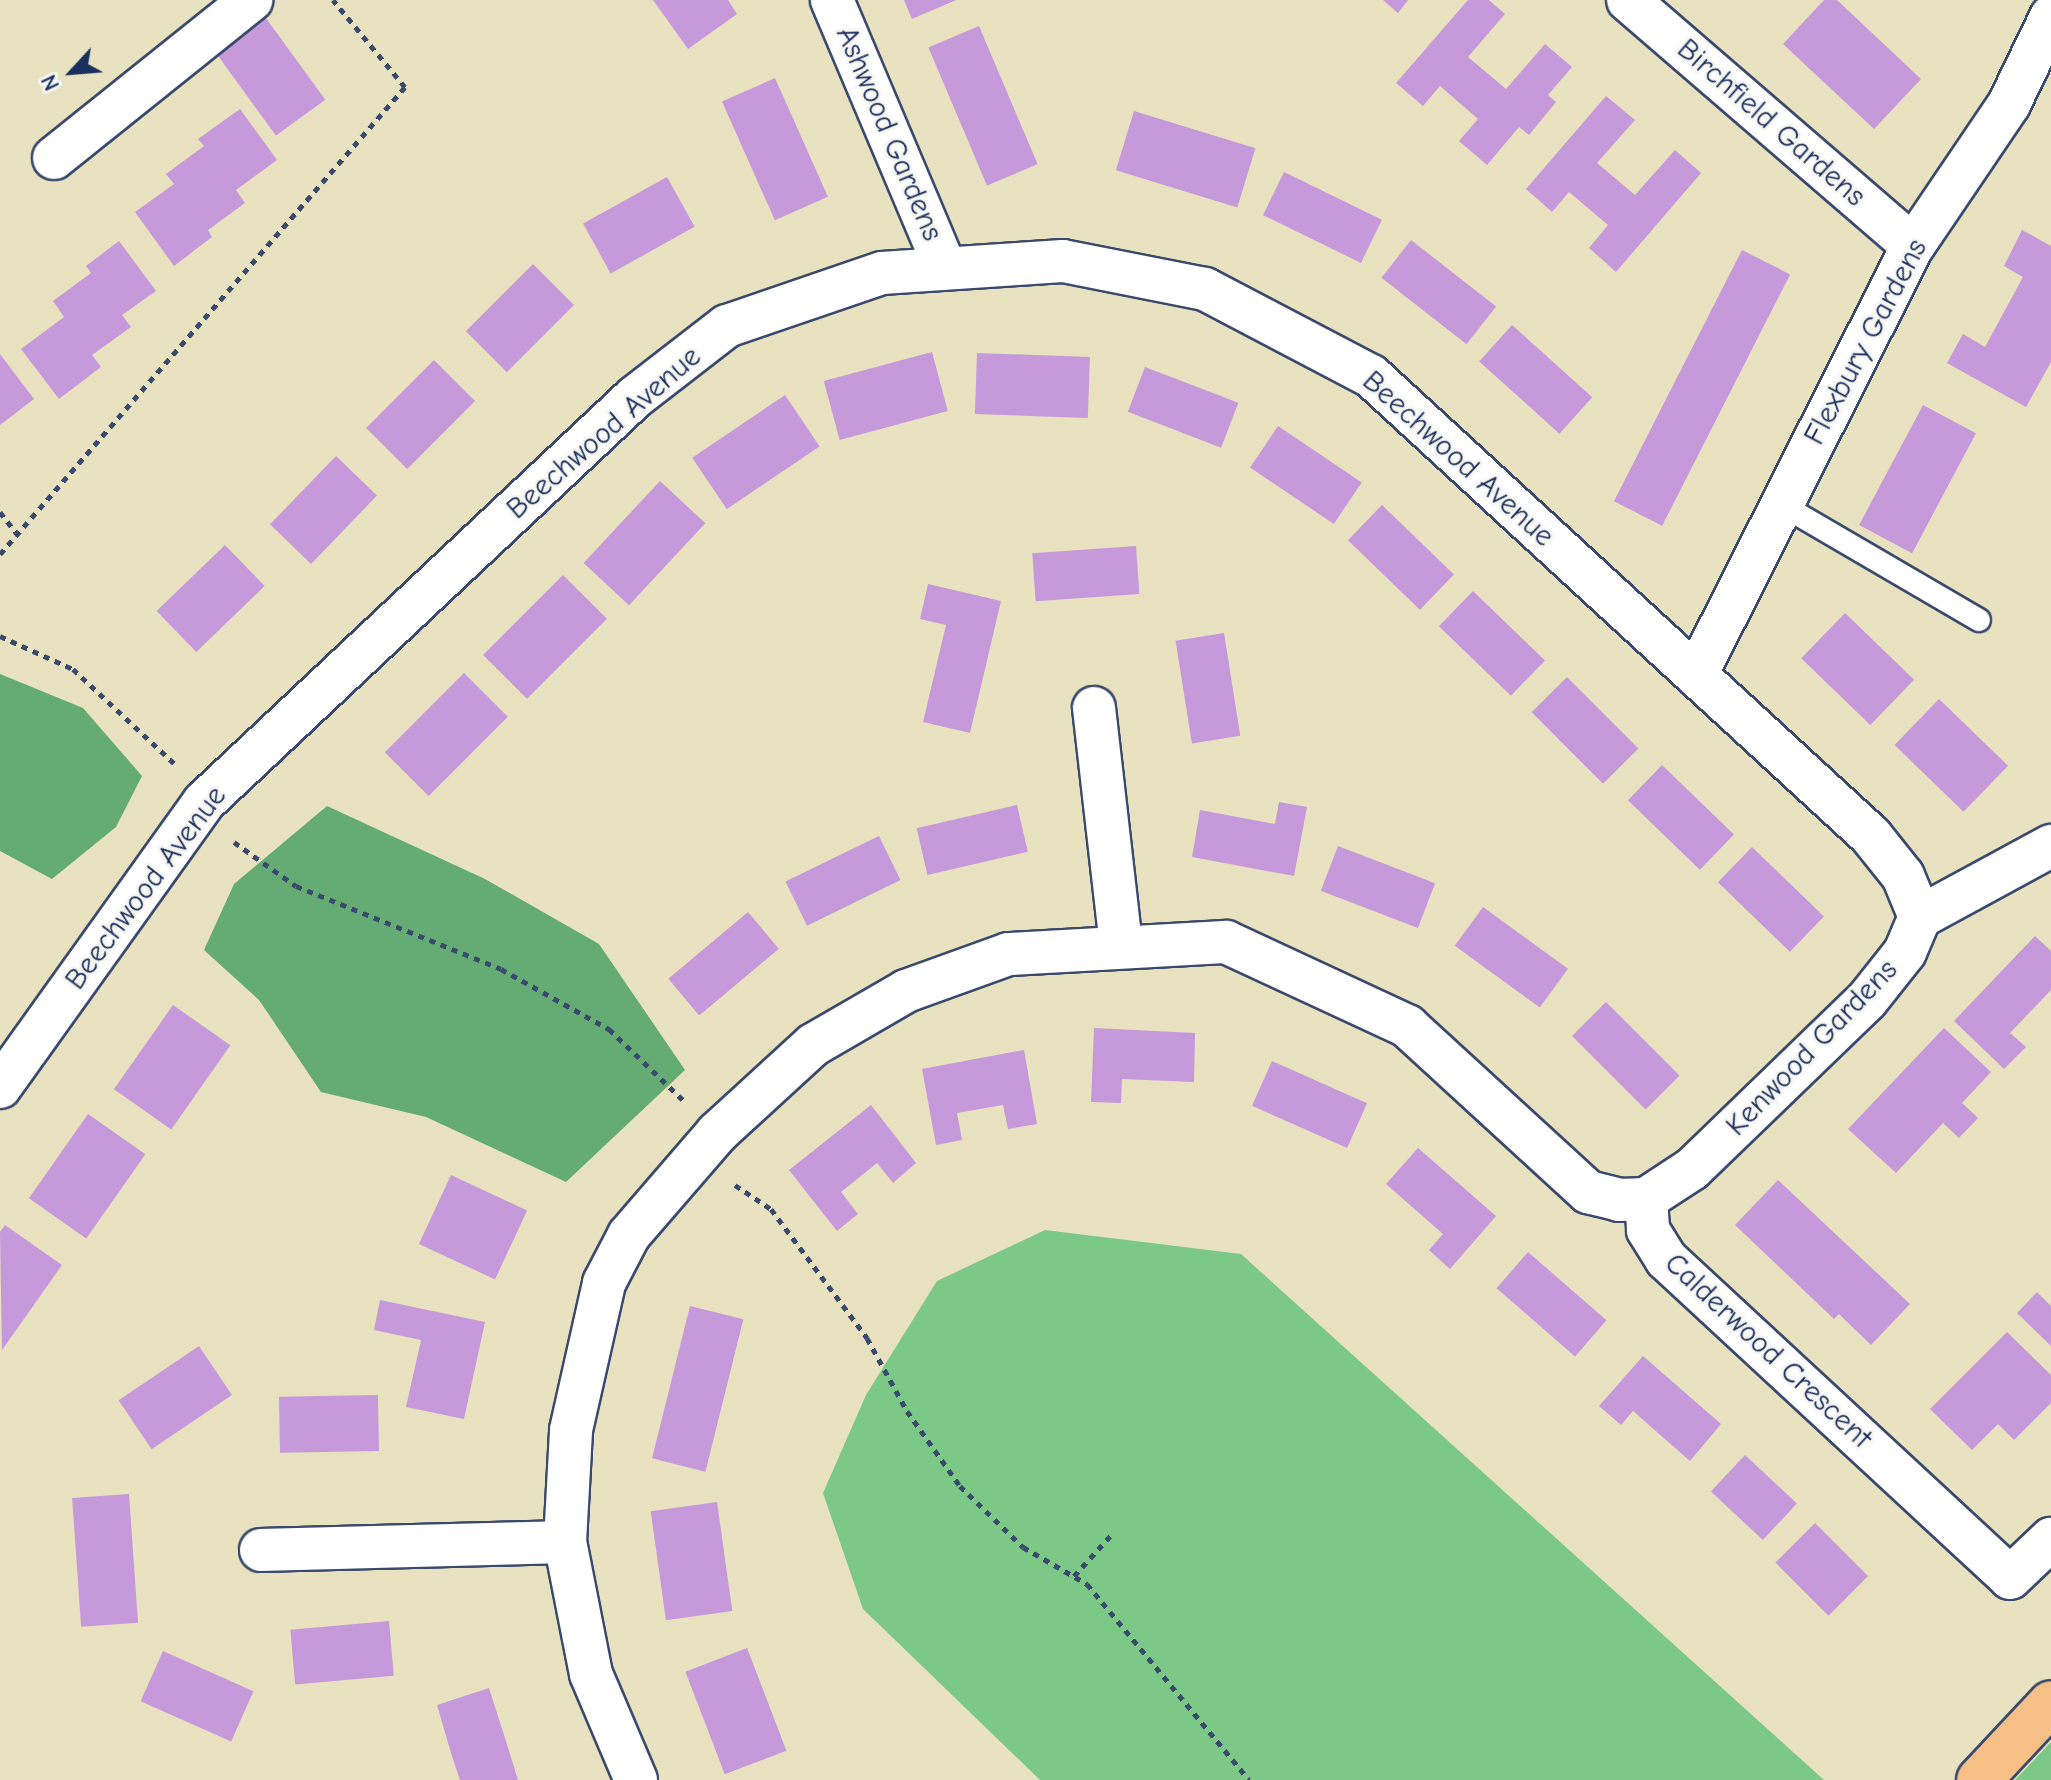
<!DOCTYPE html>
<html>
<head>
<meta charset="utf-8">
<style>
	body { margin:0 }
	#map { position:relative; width:2051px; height:1780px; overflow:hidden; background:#e9e2c0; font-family:"Comic Neue",sans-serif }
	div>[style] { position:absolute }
	.green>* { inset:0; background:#7cc887 }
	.forest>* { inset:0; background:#65ac74 }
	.building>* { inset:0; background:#c599da; transform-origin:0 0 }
	.path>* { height:5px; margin-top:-2.5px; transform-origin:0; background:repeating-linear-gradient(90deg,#3a4a6d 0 6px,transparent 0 12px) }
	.roads { filter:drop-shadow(2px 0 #3a4a6d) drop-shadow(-2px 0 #3a4a6d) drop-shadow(0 2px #3a4a6d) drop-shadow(0 -2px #3a4a6d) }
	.service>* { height:22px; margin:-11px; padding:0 11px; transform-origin:11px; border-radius:11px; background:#fff }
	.minor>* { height:42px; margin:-21px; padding:0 21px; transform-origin:21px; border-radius:21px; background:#fff }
	.primary>* { height:44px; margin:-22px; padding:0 22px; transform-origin:22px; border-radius:22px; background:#f5bf86 }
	span { translate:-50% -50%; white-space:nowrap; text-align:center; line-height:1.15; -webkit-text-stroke:6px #f6f6f2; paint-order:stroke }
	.street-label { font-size:30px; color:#1b2f5e }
	.north { position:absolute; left:32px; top:32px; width:80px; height:80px; -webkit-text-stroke:6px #f6f6f2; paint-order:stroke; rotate:244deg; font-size:22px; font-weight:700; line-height:32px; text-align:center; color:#1b2f5e }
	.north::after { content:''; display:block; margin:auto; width:28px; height:36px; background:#1b2f5e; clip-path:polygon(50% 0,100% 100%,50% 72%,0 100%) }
</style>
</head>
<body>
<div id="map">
	<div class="green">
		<div style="clip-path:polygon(1045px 1230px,1241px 1254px,1824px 1780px,1040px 1780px,863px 1609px,823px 1493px,866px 1395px,937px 1281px)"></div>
		<div style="clip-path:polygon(2051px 1742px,2051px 1780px,2015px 1780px)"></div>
	</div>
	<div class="forest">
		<div style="clip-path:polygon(0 674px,83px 708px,142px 776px,116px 827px,52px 879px,0 851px)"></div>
		<div style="clip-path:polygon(327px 806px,485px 879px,599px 944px,685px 1070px,566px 1182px,426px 1117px,321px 1092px,259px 1000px,204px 950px,234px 884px)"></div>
	</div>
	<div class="building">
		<div style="clip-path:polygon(653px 0,728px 0,737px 14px,688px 49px)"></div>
		<div style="clip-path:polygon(904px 0,956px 0,912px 19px)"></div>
		<div style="clip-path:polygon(1383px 0,1408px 0,1398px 13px)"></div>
		<div style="clip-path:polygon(1468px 0,1489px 0,1505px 14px,1468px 57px,1506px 89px,1545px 44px,1572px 67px,1548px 95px,1556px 102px,1529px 135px,1519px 127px,1487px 165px,1459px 141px,1478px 119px,1440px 86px,1423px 106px,1396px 83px)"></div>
		<div style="clip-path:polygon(1824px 0,1837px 0,1921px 79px,1874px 129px,1783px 44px)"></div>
		<div style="left:263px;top:14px;width:106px;height:61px;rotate:54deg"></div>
		<div style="left:979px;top:26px;width:150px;height:55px;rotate:67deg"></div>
		<div style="left:775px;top:78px;width:130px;height:58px;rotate:66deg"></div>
		<div style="clip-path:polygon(1606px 96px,1635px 120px,1597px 163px,1635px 195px,1675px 150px,1701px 173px,1616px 272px,1589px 248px,1608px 225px,1569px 192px,1552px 212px,1526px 189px)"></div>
		<div style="clip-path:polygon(240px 109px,277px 160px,236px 190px,245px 203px,208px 230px,212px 237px,174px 266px,135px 212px,174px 184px,166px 174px,204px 146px,198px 139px)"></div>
		<div style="left:1134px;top:111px;width:127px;height:62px;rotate:17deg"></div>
		<div style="left:1284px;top:172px;width:109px;height:48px;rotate:26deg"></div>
		<div style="left:667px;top:177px;width:57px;height:96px;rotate:61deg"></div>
		<div style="clip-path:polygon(2022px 230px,2051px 246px,2051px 362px,2026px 407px,1947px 363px,1963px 334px,1985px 347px,2023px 277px,2004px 266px)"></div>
		<div style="left:1411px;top:240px;width:108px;height:48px;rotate:38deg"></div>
		<div style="clip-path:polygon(119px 241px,156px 291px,122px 315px,131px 327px,92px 355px,101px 367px,59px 399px,21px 349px,64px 317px,53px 301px,91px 273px,86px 266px)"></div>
		<div style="left:1742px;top:250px;width:54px;height:282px;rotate:27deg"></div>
		<div style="left:533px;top:264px;width:58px;height:95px;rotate:45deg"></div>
		<div style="left:1512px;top:325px;width:108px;height:49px;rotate:42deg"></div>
		<div style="left:932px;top:352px;width:61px;height:112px;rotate:75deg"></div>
		<div style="left:977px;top:353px;width:113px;height:61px;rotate:2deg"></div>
		<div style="clip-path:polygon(0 354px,34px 399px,0 425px)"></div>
		<div style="left:434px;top:360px;width:58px;height:96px;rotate:45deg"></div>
		<div style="left:1145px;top:367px;width:100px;height:48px;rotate:21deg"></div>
		<div style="left:785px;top:395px;width:62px;height:112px;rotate:56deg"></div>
		<div style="left:1923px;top:405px;width:60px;height:136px;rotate:28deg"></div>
		<div style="left:1278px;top:426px;width:101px;height:50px;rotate:34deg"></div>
		<div style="left:336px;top:456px;width:57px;height:95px;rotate:44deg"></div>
		<div style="left:660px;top:481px;width:62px;height:112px;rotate:43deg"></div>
		<div style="left:1382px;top:505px;width:100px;height:49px;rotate:44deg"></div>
		<div style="left:225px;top:545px;width:57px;height:95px;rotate:46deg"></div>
		<div style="left:1136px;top:546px;width:48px;height:104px;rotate:86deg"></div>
		<div style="left:563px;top:575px;width:62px;height:113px;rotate:45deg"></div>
		<div style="clip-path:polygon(928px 584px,1001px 601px,970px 733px,923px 722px,946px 625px,920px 619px)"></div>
		<div style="left:1473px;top:591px;width:100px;height:49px;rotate:44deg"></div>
		<div style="left:1845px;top:613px;width:96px;height:63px;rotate:44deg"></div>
		<div style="left:1224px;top:633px;width:104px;height:49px;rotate:81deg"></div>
		<div style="left:464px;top:673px;width:62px;height:112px;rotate:45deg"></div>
		<div style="left:1567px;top:677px;width:101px;height:50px;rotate:45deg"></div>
		<div style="left:1939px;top:699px;width:96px;height:64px;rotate:44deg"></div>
		<div style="left:1662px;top:765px;width:100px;height:49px;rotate:44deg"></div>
		<div style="clip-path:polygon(1279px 802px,1307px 807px,1294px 876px,1192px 857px,1200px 810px,1275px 824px)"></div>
		<div style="left:1017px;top:805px;width:48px;height:103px;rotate:77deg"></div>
		<div style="left:879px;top:836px;width:49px;height:104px;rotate:64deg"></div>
		<div style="left:1338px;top:846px;width:104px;height:48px;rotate:21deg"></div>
		<div style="left:1752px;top:847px;width:100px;height:49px;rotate:44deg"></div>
		<div style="left:1483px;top:907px;width:105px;height:48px;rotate:36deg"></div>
		<div style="left:748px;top:912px;width:48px;height:104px;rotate:50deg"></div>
		<div style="clip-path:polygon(2035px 936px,2051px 951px,2051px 990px,2010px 1033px,2026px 1047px,2004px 1069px,1954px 1021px)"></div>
		<div style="left:1606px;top:1002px;width:104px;height:48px;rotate:45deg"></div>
		<div style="left:173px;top:1005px;width:70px;height:103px;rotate:35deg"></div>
		<div style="clip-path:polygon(1094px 1028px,1195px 1033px,1194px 1082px,1122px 1079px,1121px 1103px,1091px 1102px)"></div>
		<div style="clip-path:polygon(1944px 1028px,1991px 1072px,1962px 1103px,1978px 1118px,1959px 1138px,1943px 1123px,1896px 1173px,1848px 1129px)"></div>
		<div style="clip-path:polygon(1024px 1050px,1037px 1124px,1008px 1129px,1003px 1105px,957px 1113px,962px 1140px,936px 1145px,922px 1069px)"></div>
		<div style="left:1272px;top:1061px;width:104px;height:49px;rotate:24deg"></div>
		<div style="clip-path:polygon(871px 1105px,916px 1163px,893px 1183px,877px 1163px,841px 1192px,858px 1214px,837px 1231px,789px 1170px)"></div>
		<div style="left:88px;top:1114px;width:70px;height:103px;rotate:35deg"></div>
		<div style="clip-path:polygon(1418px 1148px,1496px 1216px,1450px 1269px,1429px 1250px,1443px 1234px,1386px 1184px)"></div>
		<div style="left:451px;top:1175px;width:84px;height:76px;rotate:25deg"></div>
		<div style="clip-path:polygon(1778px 1180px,1910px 1304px,1871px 1345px,1839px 1314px,1834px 1319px,1735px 1225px)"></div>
		<div style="clip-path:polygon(5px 1225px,62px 1265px,2px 1350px,0 1232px)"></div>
		<div style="left:1528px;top:1252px;width:104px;height:48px;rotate:41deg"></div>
		<div style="clip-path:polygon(2037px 1292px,2051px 1306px,2051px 1346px,2017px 1313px)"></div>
		<div style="clip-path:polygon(380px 1300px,485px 1322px,464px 1419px,406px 1407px,421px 1340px,374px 1330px)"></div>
		<div style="left:690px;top:1306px;width:55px;height:157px;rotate:14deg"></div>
		<div style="clip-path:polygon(2007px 1332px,2051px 1375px,2051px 1403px,2014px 1440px,1998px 1424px,1972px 1450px,1930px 1409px)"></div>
		<div style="left:199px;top:1346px;width:59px;height:97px;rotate:56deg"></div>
		<div style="clip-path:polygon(1643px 1356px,1721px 1424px,1690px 1461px,1633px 1411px,1621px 1425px,1599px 1406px)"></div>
		<div style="left:378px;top:1395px;width:56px;height:99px;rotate:89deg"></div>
		<div style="left:1745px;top:1455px;width:71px;height:50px;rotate:43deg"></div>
		<div style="left:129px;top:1494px;width:129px;height:57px;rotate:86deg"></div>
		<div style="left:717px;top:1502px;width:110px;height:67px;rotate:82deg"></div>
		<div style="left:1815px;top:1523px;width:75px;height:56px;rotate:45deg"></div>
		<div style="left:389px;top:1621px;width:55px;height:99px;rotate:85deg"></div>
		<div style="left:747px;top:1648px;width:110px;height:66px;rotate:69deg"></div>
		<div style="left:163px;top:1651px;width:99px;height:55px;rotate:24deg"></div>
		<div style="clip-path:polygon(489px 1688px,504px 1735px,518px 1780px,460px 1780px,451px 1753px,437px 1705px)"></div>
	</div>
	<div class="path">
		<div style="left:0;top:512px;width:29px;rotate:52deg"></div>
		<div style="left:0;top:554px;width:618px;rotate:-49.07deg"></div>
		<div style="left:405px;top:87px;width:113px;rotate:-129.6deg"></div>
		<div style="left:0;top:636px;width:80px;rotate:24.3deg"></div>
		<div style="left:73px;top:669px;width:139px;rotate:43deg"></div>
		<div style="left:234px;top:842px;width:76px;rotate:35.4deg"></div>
		<div style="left:296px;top:886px;width:221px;rotate:22deg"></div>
		<div style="left:501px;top:969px;width:124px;rotate:29.1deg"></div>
		<div style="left:609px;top:1029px;width:105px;rotate:43.8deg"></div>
		<div style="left:735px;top:1185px;width:43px;rotate:33.7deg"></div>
		<div style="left:771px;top:1209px;width:161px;rotate:53.3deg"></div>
		<div style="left:867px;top:1338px;width:83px;rotate:61.3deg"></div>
		<div style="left:907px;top:1411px;width:92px;rotate:54.8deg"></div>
		<div style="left:960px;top:1486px;width:88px;rotate:44.1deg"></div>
		<div style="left:1023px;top:1547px;width:74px;rotate:30deg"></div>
		<div style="left:1087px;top:1584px;width:254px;rotate:50.4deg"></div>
		<div style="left:1074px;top:1576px;width:57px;rotate:-47.9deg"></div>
	</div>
	<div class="roads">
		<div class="service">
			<div style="left:1782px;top:505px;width:228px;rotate:30.3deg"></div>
		</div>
		<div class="minor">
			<div style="left:832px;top:0;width:291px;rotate:67.1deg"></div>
			<div style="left:1628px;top:0;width:376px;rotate:40.8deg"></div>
			<div style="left:54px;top:158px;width:253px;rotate:-38.7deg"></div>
			<div style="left:1696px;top:675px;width:481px;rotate:-63.2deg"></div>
			<div style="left:1913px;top:246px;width:171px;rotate:-55.9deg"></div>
			<div style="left:2009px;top:104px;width:97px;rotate:-64.2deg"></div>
			<div style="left:1094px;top:708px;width:238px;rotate:83.5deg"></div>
			<div style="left:0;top:1087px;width:350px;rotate:-54.4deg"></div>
			<div style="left:204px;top:802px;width:591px;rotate:-43.22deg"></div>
			<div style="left:635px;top:397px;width:116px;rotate:-37.7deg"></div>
			<div style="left:727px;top:326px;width:164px;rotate:-18.9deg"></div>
			<div style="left:882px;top:273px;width:181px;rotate:-3.8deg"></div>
			<div style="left:1063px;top:261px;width:145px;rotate:11.2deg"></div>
			<div style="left:1205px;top:289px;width:187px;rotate:27.7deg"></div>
			<div style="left:1371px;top:376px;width:679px;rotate:42.61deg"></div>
			<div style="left:1871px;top:836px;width:51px;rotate:51.3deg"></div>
			<div style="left:1903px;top:876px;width:44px;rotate:67.5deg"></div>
			<div style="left:1646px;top:1199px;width:55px;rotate:-33.1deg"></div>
			<div style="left:1692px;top:1169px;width:243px;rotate:-44deg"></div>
			<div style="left:1867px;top:1000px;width:61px;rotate:-51.6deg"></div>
			<div style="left:1905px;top:952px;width:38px;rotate:-67deg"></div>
			<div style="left:1920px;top:917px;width:149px;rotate:-28.5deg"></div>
			<div style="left:261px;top:1550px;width:304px;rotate:-1.5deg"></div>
			<div style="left:636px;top:1780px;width:115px;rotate:-113deg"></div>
			<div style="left:591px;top:1674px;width:135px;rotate:-101.1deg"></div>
			<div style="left:565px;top:1542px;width:112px;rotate:-86.9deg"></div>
			<div style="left:571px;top:1430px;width:151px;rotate:-77.3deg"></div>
			<div style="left:604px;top:1283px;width:54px;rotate:-62.5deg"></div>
			<div style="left:629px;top:1235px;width:135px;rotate:-49.2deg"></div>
			<div style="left:717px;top:1133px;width:130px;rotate:-42.5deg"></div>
			<div style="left:813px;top:1045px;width:108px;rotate:-30.1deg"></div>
			<div style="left:906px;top:991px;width:109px;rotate:-19.8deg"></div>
			<div style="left:1009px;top:954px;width:217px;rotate:-3.2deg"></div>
			<div style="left:1226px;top:942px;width:200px;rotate:24.9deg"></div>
			<div style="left:1407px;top:1026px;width:246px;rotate:42.5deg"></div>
			<div style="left:1588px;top:1192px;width:32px;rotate:14deg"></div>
			<div style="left:1619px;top:1200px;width:27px;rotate:-2deg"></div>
			<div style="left:1646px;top:1199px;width:31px;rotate:86deg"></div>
			<div style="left:1648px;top:1230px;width:34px;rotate:58deg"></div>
			<div style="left:1666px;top:1259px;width:469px;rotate:42.8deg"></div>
			<div style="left:2010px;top:1578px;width:57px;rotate:-43.6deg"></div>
		</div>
		<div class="primary">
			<div style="left:1979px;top:1780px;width:105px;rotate:-46.9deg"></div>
		</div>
	</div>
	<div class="street-label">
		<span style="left:1771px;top:123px;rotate:41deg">Birchfield Gardens</span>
		<span style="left:889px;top:134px;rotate:67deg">Ashwood Gardens</span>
		<span style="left:1866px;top:342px;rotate:-62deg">Flexbury Gardens</span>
		<span style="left:604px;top:433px;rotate:-41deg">Beechwood Avenue</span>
		<span style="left:1458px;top:459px;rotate:42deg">Beechwood Avenue</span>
		<span style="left:146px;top:888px;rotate:-53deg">Beechwood Avenue</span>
		<span style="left:1812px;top:1048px;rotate:-46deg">Kenwood Gardens</span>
		<span style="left:1768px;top:1351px;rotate:43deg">Calderwood Crescent</span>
	</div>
	<div class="north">N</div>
</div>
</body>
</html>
